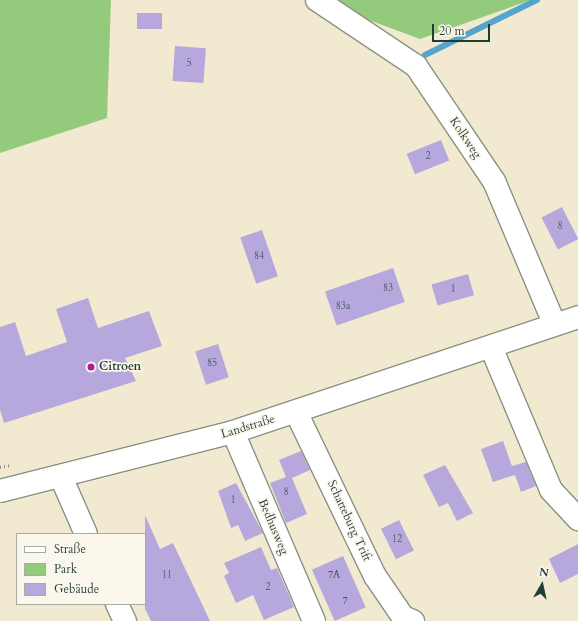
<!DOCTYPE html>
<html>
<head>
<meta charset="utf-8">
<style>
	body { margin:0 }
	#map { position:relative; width:578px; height:621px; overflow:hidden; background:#f2e9d1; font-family:Cardo,serif }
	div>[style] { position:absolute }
	.green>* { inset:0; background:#94ca7c }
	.stream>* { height:6px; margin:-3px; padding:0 3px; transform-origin:3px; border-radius:3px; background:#54a4ce }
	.building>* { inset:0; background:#b6a8dd; transform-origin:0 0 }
	.path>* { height:2.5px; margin-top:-1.25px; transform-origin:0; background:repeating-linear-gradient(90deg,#889382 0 1px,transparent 0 4px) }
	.roads { filter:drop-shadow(1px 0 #889382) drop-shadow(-1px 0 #889382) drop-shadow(0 1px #889382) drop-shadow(0 -1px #889382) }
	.minor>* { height:22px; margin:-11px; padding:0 11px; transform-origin:11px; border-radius:11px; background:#fff }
	.dots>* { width:11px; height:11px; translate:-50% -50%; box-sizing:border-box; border:2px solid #fbf7ec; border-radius:50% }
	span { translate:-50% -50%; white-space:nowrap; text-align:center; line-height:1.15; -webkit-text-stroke:3.5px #fbf7ec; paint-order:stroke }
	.number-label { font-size:10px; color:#45585e }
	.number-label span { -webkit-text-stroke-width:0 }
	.street-label { font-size:12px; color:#1f3d34 }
	.poi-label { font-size:12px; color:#1f3d34; font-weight:700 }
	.left { translate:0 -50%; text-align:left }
	.legend { position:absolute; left:16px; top:533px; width:130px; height:72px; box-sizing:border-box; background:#fbf7ec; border:1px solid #a3ada2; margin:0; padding:5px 7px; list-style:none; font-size:12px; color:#1f3d34 }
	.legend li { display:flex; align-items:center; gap:8px; height:20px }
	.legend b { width:20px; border:1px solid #a3ada2 }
	.north { position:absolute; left:522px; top:565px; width:40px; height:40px; -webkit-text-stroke:3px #fbf7ec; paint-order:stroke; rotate:9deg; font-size:11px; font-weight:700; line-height:16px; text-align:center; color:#1f3d34 }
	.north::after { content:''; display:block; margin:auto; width:14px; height:18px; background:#1f3d34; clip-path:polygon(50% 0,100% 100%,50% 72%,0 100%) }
	.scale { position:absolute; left:432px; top:24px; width:58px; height:18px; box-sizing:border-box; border:2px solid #1f3d34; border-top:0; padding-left:5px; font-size:12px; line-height:14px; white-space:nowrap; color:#1f3d34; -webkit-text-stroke:3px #fbf7ec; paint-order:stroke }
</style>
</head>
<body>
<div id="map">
	<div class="green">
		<div style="clip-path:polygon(0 0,111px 0,107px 118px,0 153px)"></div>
		<div style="clip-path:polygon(315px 0,531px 0,420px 39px)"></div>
	</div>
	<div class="stream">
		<div style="left:425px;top:55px;width:125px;rotate:-26.2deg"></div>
	</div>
	<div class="building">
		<div style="left:137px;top:13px;width:25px;height:16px"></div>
		<div style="left:175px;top:46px;width:31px;height:35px;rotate:4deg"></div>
		<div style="left:441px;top:140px;width:22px;height:37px;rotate:68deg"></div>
		<div style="left:562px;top:207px;width:36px;height:23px;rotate:63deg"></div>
		<div style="left:262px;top:230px;width:49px;height:23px;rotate:71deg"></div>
		<div style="left:393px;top:268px;width:36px;height:72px;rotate:71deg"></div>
		<div style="left:468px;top:274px;width:22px;height:38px;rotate:74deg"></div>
		<div style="clip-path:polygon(88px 298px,98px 328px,149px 311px,162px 346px,125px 358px,136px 381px,4px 423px,0 410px,0 327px,15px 322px,26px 356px,67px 342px,56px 309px)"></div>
		<div style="left:218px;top:344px;width:35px;height:24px;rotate:72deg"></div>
		<div style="clip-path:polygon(503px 441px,512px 466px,526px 462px,536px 486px,521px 492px,515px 475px,493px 482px,481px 449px)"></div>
		<div style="clip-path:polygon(301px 451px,310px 470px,292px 478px,307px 514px,286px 523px,270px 483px,286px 477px,279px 460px)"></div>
		<div style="clip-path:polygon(445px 465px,473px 513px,457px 521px,448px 503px,439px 507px,423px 475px)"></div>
		<div style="clip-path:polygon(236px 483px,263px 533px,245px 541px,238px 525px,231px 528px,218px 491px)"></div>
		<div style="clip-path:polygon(145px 515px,160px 549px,173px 543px,210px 621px,151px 621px,145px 609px)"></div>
		<div style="left:399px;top:520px;width:34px;height:20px;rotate:64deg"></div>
		<div style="clip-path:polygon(578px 544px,578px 574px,560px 583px,549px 559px)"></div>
		<div style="clip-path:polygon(261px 547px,271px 570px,277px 568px,294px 607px,264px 620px,253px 595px,236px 603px,224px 576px,229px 573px,224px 563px)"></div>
		<div style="left:343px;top:556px;width:56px;height:34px;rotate:66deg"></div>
	</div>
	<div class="path">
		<div style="left:0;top:467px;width:11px;rotate:-10deg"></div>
	</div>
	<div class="roads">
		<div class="minor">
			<div style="left:317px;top:0;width:119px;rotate:33.7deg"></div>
			<div style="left:416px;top:66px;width:139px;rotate:55.9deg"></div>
			<div style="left:494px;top:181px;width:154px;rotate:67.1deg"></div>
			<div style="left:491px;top:347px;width:155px;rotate:67.2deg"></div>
			<div style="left:551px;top:490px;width:40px;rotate:47deg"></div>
			<div style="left:296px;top:412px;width:182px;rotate:64.3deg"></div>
			<div style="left:375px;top:576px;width:50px;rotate:55.7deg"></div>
			<div style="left:403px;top:617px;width:11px;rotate:22deg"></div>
			<div style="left:233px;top:432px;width:206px;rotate:66.8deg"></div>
			<div style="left:61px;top:477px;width:62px;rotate:66.3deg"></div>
			<div style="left:0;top:491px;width:240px;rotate:-14.2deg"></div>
			<div style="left:233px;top:432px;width:364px;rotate:-18.4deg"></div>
			<div style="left:117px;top:604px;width:19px;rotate:65deg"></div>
		</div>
	</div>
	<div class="dots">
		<div style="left:91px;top:367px;background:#b5179e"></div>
	</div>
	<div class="number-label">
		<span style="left:189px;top:64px">5</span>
		<span style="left:428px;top:157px">2</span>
		<span style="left:560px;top:227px">8</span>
		<span style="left:259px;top:257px">84</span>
		<span style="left:388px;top:289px">83</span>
		<span style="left:453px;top:290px">1</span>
		<span style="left:343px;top:307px">83a</span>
		<span style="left:212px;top:364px">85</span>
		<span style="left:286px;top:493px">8</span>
		<span style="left:233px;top:501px">1</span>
		<span style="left:397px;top:540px">12</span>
		<span style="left:167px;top:576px">11</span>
		<span style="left:334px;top:576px">7A</span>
		<span style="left:268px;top:588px">2</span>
		<span style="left:345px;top:602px">7</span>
	</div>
	<div class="street-label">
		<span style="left:465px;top:138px;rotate:56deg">Kolkweg</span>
		<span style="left:248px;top:427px;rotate:-17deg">Landstraße</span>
		<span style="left:349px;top:521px;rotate:65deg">Schatteburg Trift</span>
		<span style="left:273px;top:527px;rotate:67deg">Bedhusweg</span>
	</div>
	<div class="poi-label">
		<span class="left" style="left:99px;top:367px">Citroen</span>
	</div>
	<ul class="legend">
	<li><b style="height:5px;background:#fff"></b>Straße</li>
	<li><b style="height:11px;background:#94ca7c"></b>Park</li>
	<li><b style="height:11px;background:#b6a8dd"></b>Gebäude</li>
	</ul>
	<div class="north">N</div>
	<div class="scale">20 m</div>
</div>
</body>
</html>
